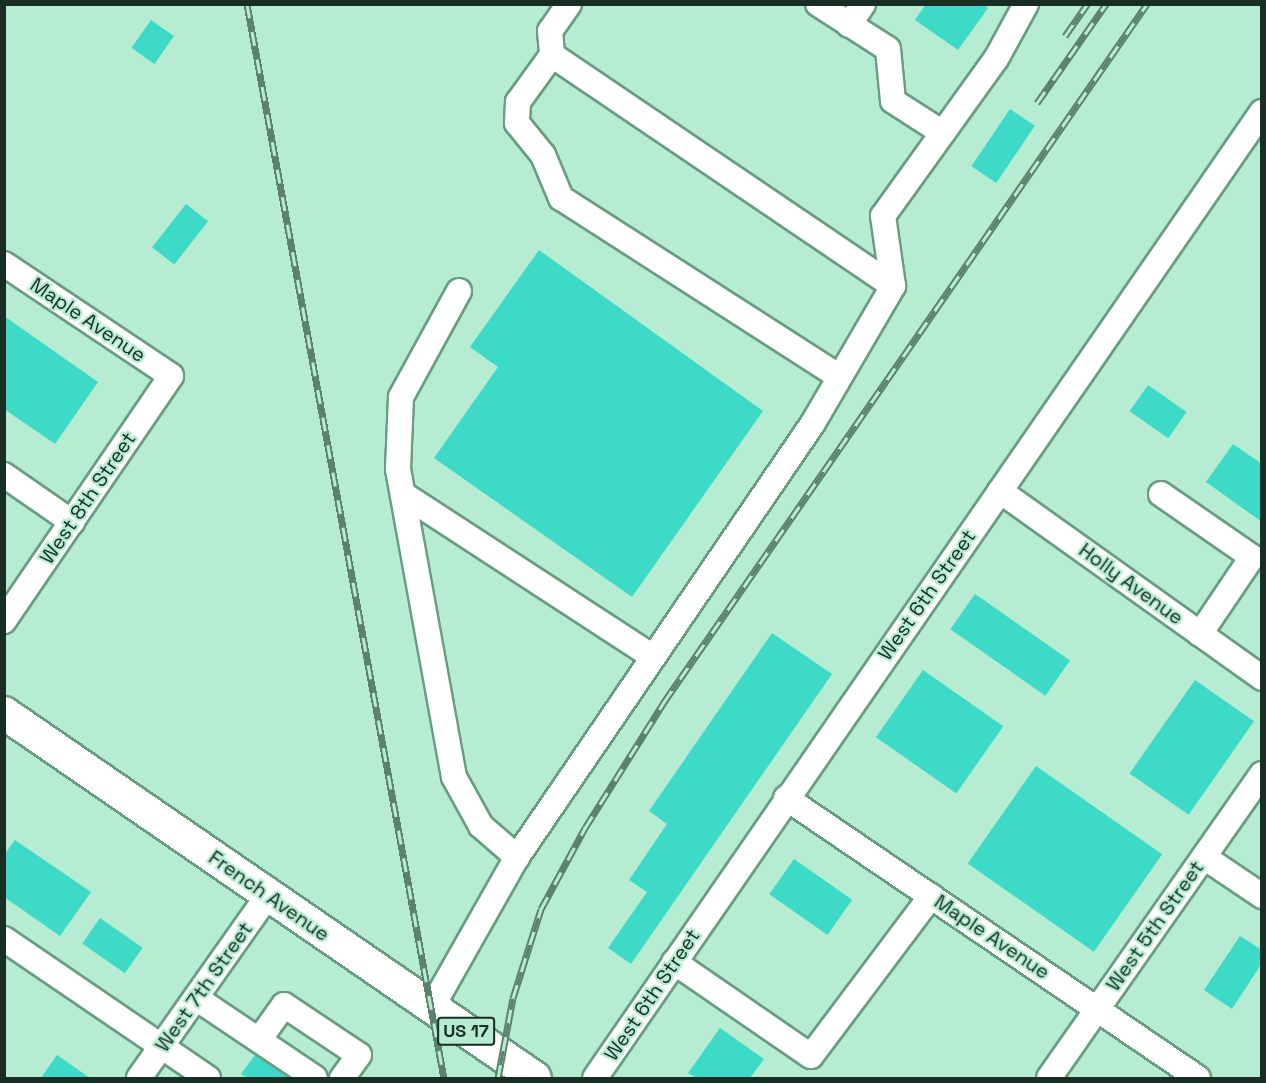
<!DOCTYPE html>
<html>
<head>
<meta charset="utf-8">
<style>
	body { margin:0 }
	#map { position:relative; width:1266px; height:1083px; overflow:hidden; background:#b6ecd1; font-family:"Space Grotesk",sans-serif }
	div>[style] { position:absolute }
	.building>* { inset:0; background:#3ddac7; transform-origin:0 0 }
	.roads { filter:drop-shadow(2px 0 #689c83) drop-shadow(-2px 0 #689c83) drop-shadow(0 2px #689c83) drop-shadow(0 -2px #689c83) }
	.minor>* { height:24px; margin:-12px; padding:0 12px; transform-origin:12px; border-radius:12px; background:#fff }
	.major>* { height:32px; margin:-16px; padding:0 16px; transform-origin:16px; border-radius:16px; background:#fff }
	.rail>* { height:7px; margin-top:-3.5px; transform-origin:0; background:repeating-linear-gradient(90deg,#b6ecd1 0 14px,#5d816f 0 28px); box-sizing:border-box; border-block:2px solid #5d816f }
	span { translate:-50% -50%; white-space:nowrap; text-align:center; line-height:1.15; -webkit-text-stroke:4.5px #b6ecd1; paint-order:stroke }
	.shield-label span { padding:2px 4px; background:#b6ecd1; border:2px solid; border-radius:4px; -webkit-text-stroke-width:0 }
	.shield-label { font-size:18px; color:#182d23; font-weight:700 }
	.street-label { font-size:20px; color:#182d23 }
	.frame { position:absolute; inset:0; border:6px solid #182d23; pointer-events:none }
</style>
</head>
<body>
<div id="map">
	<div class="building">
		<div style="clip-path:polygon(926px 4px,983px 4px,988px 8px,958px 50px,915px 20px)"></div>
		<div style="left:151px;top:20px;width:28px;height:34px;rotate:35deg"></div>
		<div style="left:1010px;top:109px;width:30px;height:69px;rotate:34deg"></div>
		<div style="left:186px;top:204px;width:28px;height:55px;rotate:38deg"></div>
		<div style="clip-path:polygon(539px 250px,763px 411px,632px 597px,434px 458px,498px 367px,470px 347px)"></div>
		<div style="clip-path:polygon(4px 316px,98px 382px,55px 444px,4px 409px)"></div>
		<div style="left:1148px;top:385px;width:47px;height:32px;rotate:35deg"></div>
		<div style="clip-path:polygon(1233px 444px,1262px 464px,1262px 522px,1206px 482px)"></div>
		<div style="left:975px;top:594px;width:116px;height:43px;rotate:35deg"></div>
		<div style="clip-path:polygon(772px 633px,832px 674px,631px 964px,608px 948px,647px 892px,629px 880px,667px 824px,649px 811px)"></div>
		<div style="left:923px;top:670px;width:98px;height:82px;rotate:35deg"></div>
		<div style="left:1195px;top:680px;width:72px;height:114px;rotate:35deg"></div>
		<div style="left:1036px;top:766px;width:154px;height:119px;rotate:35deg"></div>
		<div style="clip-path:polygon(15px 840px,91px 892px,60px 936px,4px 897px,4px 855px)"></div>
		<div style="left:794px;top:859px;width:71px;height:43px;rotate:35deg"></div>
		<div style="left:100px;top:918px;width:52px;height:31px;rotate:35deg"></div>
		<div style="clip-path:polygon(1240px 936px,1262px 950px,1262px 963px,1232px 1009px,1204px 990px)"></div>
		<div style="clip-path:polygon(720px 1028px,764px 1059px,750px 1078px,696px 1078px,688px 1073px)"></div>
		<div style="clip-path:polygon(57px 1055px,90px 1078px,41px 1078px)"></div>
		<div style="clip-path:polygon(255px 1055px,289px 1078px,248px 1078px,241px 1074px)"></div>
	</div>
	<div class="roads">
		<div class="minor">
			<div style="left:569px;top:4px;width:33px;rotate:125deg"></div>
			<div style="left:550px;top:31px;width:24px;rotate:85deg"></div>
			<div style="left:552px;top:55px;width:412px;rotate:34.1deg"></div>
			<div style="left:818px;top:4px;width:83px;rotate:32.7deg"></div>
			<div style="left:888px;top:49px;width:52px;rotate:84.5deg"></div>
			<div style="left:893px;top:101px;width:59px;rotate:32.6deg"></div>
			<div style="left:849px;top:25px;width:25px;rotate:-56deg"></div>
			<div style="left:552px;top:55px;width:58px;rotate:125.9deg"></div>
			<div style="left:518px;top:102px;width:21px;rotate:93deg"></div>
			<div style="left:517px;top:123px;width:41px;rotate:50.9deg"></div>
			<div style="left:543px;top:155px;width:47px;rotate:67.3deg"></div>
			<div style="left:561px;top:198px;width:331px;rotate:32.7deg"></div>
			<div style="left:4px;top:264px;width:201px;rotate:33.8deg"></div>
			<div style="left:171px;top:376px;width:297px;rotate:124.3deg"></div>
			<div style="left:459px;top:291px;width:121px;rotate:118.7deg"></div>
			<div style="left:401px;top:397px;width:72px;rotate:92.4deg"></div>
			<div style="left:398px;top:469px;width:313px;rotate:79.7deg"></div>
			<div style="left:454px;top:777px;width:56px;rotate:61.1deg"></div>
			<div style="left:481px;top:826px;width:48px;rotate:40.7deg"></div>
			<div style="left:4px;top:475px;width:83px;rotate:34.7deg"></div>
			<div style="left:1000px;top:491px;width:322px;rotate:35.5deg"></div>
			<div style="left:403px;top:494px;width:298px;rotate:33.1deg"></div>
			<div style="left:1161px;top:494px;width:111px;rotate:34.7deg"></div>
			<div style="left:1252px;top:557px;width:93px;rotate:124deg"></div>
			<div style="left:786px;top:798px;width:498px;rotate:34.2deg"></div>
			<div style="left:1204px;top:857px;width:70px;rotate:33.9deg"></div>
			<div style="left:4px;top:939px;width:247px;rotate:34.3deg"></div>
			<div style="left:674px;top:962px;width:166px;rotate:34.5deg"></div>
			<div style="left:811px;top:1056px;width:200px;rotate:-53.1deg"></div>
			<div style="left:196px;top:998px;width:143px;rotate:33.9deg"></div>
			<div style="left:432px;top:1007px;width:172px;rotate:-60.5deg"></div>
			<div style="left:517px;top:857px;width:525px;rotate:-55.7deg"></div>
			<div style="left:813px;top:423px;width:159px;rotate:-59.7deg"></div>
			<div style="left:893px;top:286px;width:71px;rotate:-98.1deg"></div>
			<div style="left:883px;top:216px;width:193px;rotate:-54.3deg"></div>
			<div style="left:996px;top:59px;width:63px;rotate:-61.4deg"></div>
			<div style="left:259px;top:1040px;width:43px;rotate:-54.5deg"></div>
			<div style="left:284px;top:1005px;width:90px;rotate:33.7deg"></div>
			<div style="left:359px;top:1055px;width:29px;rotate:126deg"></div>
			<div style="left:139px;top:1078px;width:224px;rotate:-54.8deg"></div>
			<div style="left:595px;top:1078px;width:1174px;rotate:-55.38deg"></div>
			<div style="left:1049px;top:1078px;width:371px;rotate:-55deg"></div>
		</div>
		<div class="major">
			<div style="left:4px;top:713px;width:644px;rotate:34.5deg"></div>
		</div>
	</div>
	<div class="rail">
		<div style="left:247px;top:4px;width:1092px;rotate:79.61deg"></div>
		<div style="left:1065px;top:36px;width:39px;rotate:-55deg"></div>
		<div style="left:1037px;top:103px;width:121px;rotate:-55.1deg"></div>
		<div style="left:498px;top:1078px;width:81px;rotate:-79.4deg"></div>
		<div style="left:513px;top:998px;width:93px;rotate:-72.5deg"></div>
		<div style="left:541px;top:909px;width:92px;rotate:-61.5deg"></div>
		<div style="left:585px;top:828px;width:149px;rotate:-57.9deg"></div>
		<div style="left:664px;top:702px;width:849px;rotate:-55.32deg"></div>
	</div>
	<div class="shield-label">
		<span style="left:466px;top:1031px">US 17</span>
	</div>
	<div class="street-label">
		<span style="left:88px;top:320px;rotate:34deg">Maple Avenue</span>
		<span style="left:88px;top:498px;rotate:-56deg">West 8th Street</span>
		<span style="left:1131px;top:584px;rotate:36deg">Holly Avenue</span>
		<span style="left:927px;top:595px;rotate:-55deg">West 6th Street</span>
		<span style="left:269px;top:896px;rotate:35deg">French Avenue</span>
		<span style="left:1155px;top:926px;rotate:-55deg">West 5th Street</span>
		<span style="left:992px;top:937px;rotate:34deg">Maple Avenue</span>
		<span style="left:204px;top:987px;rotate:-55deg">West 7th Street</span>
		<span style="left:652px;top:995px;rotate:-56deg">West 6th Street</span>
	</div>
	<div class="frame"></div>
</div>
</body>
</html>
